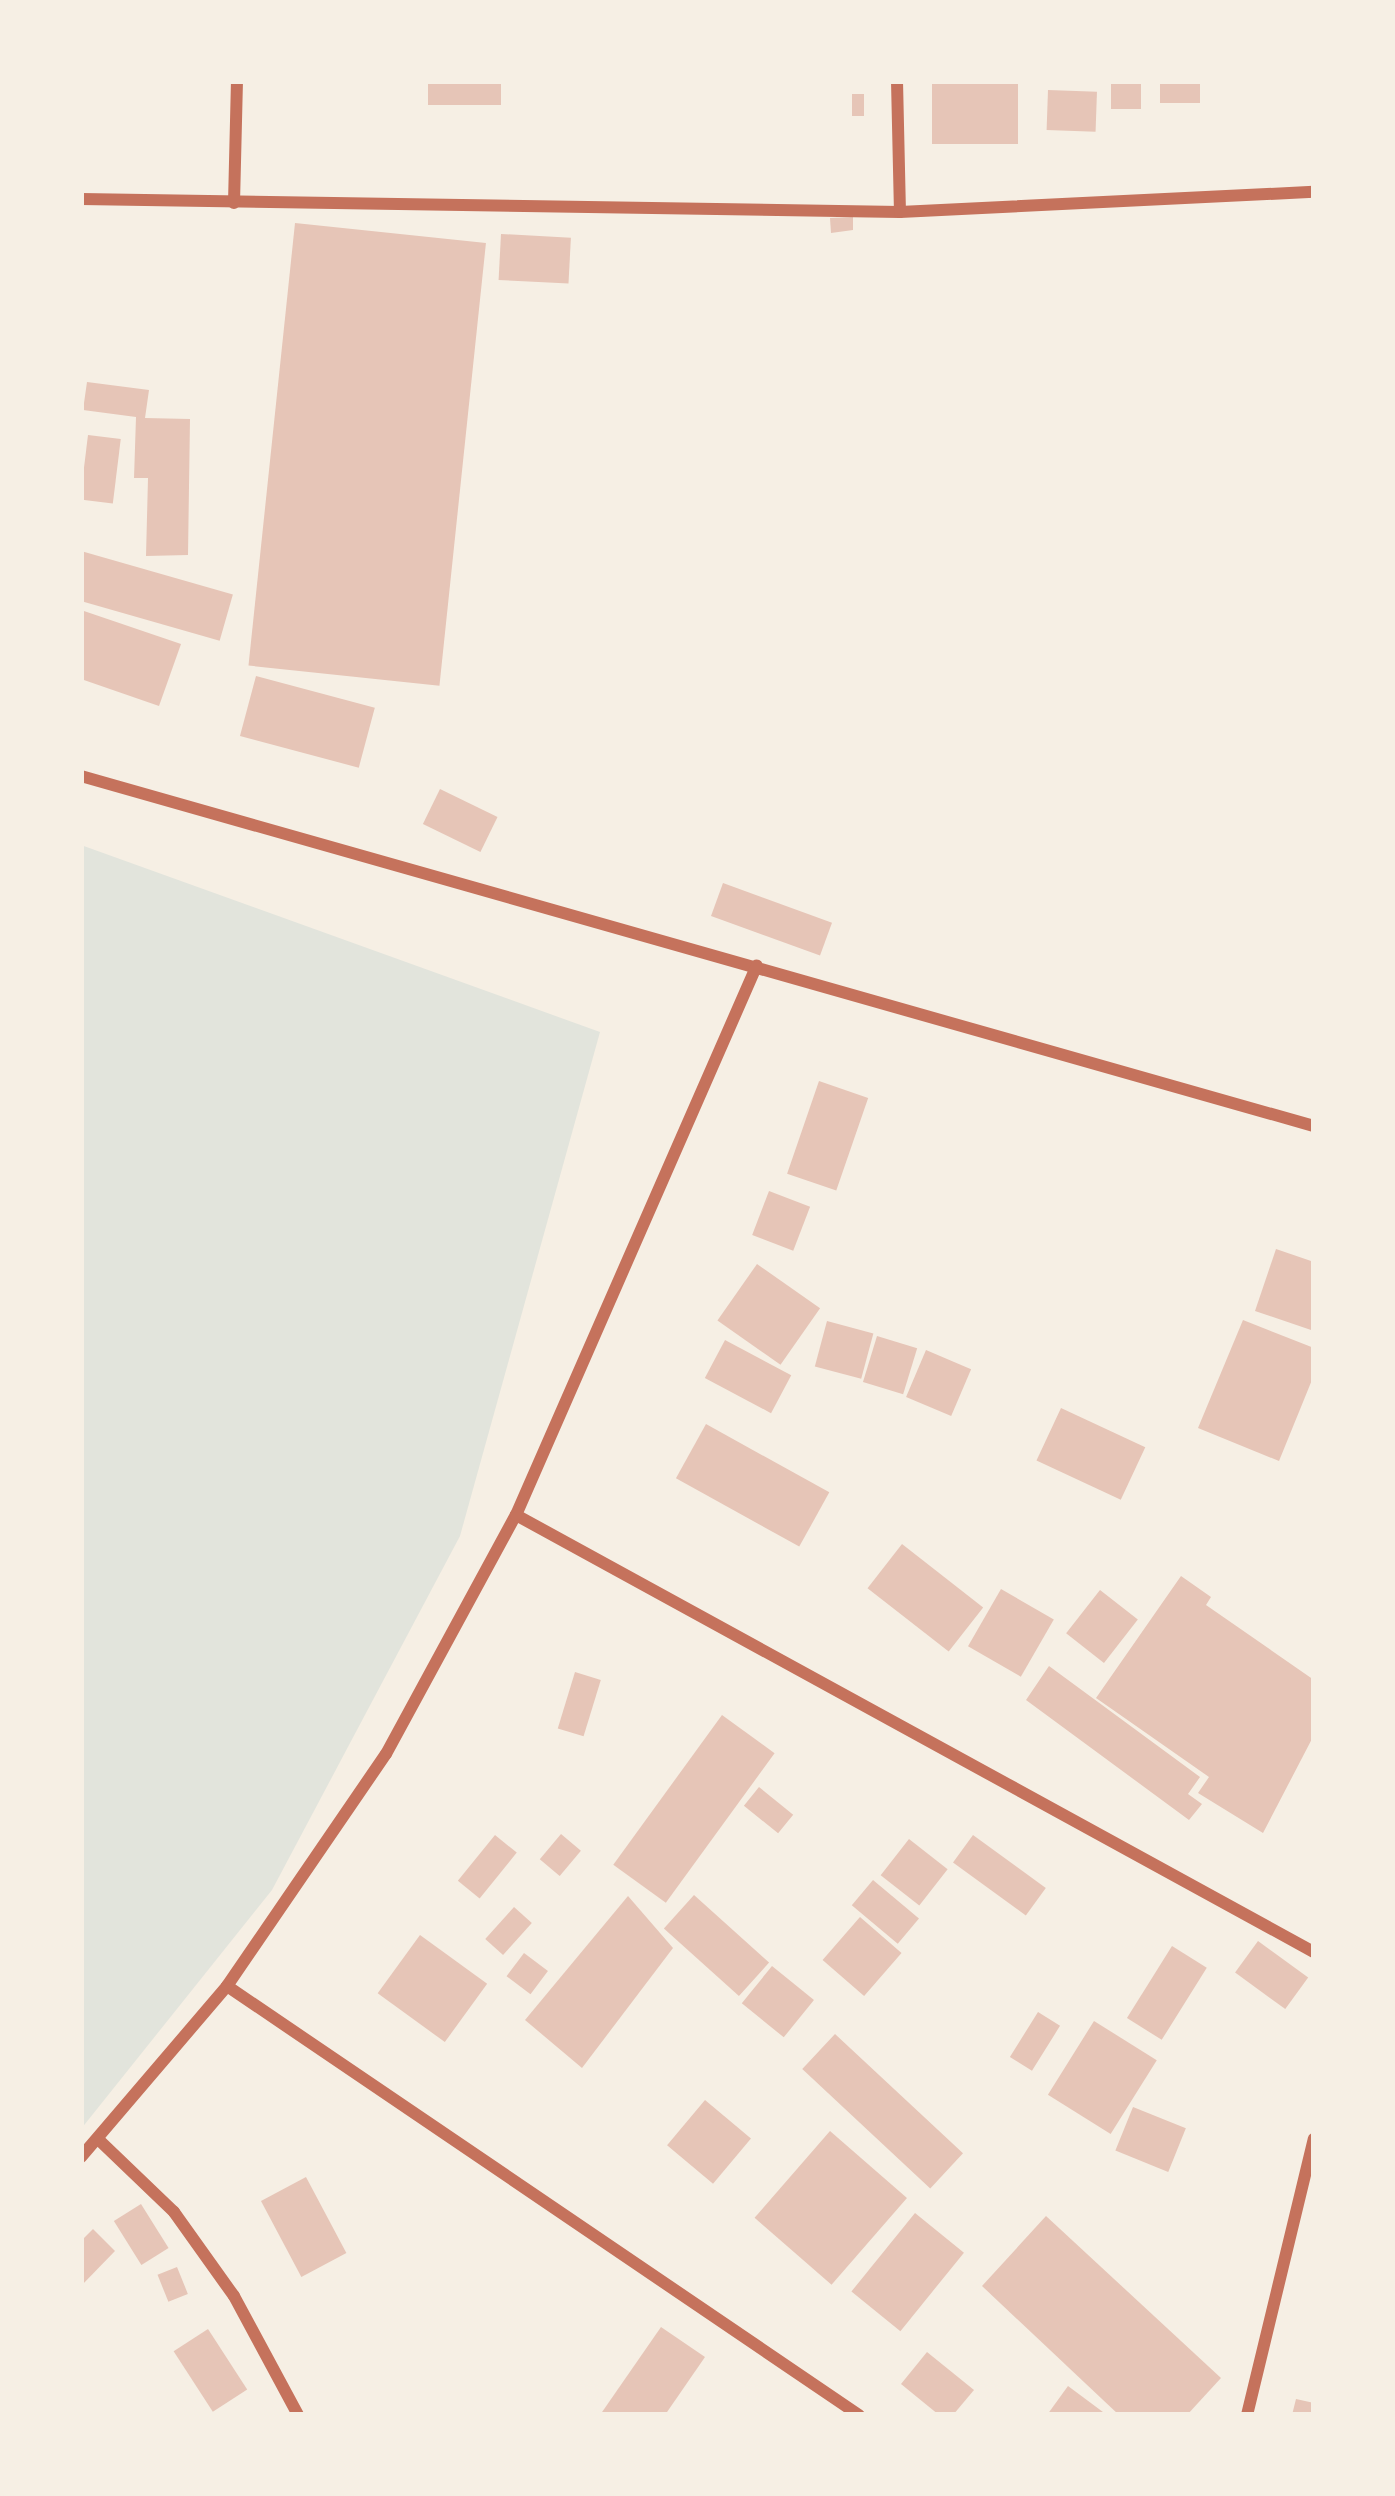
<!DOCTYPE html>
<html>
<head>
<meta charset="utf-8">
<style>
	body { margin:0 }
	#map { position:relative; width:1395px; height:2496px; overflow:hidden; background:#f6efe4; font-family:Raleway,sans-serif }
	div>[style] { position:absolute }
	.green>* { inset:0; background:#e2e4dc }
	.building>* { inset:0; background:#e6c5b7; transform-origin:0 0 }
	.minor>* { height:12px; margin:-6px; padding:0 6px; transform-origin:6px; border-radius:6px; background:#c5725c }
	span { translate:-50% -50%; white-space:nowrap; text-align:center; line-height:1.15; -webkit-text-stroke:9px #f6efe4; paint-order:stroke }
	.frame { position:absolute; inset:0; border:84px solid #f6efe4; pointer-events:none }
</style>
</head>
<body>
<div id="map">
	<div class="green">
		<div style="clip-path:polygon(81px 845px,600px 1032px,460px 1536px,272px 1890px,81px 2129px)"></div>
	</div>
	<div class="building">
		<div style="left:428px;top:81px;width:73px;height:24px"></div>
		<div style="left:932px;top:81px;width:86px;height:63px"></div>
		<div style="left:1111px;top:81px;width:30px;height:28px"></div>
		<div style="left:1160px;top:81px;width:40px;height:22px"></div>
		<div style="left:1048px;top:90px;width:49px;height:40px;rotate:2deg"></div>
		<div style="left:852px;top:94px;width:12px;height:22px"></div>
		<div style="clip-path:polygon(853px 217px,853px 230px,831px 233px,830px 218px)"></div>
		<div style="left:295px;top:223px;width:192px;height:445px;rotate:6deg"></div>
		<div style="left:501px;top:234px;width:70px;height:46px;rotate:3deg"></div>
		<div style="clip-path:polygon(87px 382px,149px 390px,145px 418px,190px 419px,188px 555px,146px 556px,148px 478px,134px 478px,136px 417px,83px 410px)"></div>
		<div style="left:88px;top:435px;width:33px;height:65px;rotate:7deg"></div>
		<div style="left:81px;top:551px;width:158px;height:48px;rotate:16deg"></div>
		<div style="clip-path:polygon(81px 610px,181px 644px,159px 706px,81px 679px)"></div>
		<div style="left:256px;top:676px;width:123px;height:62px;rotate:15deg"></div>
		<div style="left:440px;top:789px;width:64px;height:39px;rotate:26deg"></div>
		<div style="left:723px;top:883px;width:116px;height:35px;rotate:20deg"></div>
		<div style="left:819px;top:1081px;width:52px;height:98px;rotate:19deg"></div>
		<div style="left:769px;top:1191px;width:44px;height:47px;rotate:21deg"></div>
		<div style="clip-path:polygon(1276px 1249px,1314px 1262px,1314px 1331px,1255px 1311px)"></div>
		<div style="left:757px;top:1264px;width:77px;height:69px;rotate:35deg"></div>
		<div style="clip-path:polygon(1243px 1320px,1314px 1348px,1314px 1375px,1279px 1461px,1198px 1428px)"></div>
		<div style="left:827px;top:1321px;width:48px;height:47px;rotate:15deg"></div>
		<div style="left:877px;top:1336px;width:42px;height:48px;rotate:17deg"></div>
		<div style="left:725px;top:1340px;width:75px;height:43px;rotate:28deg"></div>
		<div style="left:926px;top:1350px;width:49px;height:51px;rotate:23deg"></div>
		<div style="left:1061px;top:1408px;width:93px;height:58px;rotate:25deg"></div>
		<div style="left:706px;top:1424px;width:141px;height:62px;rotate:29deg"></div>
		<div style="left:902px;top:1544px;width:103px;height:56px;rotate:38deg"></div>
		<div style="clip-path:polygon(1181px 1576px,1211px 1597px,1206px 1605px,1314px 1680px,1314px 1735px,1263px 1833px,1198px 1793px,1209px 1777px,1096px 1698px)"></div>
		<div style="left:1001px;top:1589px;width:61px;height:66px;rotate:30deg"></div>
		<div style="left:1100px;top:1590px;width:48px;height:55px;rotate:38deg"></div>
		<div style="clip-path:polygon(1049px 1666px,1200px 1777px,1188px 1794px,1202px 1804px,1189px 1820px,1026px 1700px)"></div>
		<div style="left:575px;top:1672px;width:27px;height:59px;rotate:17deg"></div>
		<div style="left:722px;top:1715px;width:65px;height:185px;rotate:36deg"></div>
		<div style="left:759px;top:1787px;width:44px;height:24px;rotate:39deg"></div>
		<div style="left:561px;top:1834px;width:26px;height:33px;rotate:40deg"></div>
		<div style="left:495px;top:1835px;width:28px;height:59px;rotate:39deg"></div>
		<div style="left:973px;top:1835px;width:90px;height:34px;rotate:36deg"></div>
		<div style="left:909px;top:1839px;width:49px;height:46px;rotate:38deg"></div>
		<div style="left:873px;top:1880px;width:60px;height:33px;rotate:40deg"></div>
		<div style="left:694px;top:1895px;width:101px;height:45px;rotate:42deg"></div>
		<div style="clip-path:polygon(628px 1896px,673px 1948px,582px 2068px,525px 2020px)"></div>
		<div style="left:514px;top:1907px;width:24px;height:43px;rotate:42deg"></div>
		<div style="left:860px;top:1917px;width:55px;height:57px;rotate:41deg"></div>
		<div style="left:420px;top:1935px;width:83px;height:72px;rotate:36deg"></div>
		<div style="left:1258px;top:1941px;width:62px;height:39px;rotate:36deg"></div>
		<div style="left:1172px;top:1946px;width:41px;height:85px;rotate:32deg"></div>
		<div style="left:524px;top:1953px;width:30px;height:29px;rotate:37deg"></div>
		<div style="left:772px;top:1966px;width:54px;height:48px;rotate:39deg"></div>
		<div style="left:1038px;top:2012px;width:26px;height:53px;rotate:32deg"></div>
		<div style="left:1094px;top:2021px;width:74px;height:87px;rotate:32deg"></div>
		<div style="left:835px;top:2034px;width:175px;height:48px;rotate:43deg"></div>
		<div style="left:705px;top:2100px;width:60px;height:59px;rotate:40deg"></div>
		<div style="left:1133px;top:2107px;width:57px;height:47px;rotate:22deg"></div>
		<div style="left:830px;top:2131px;width:102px;height:115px;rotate:41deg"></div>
		<div style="left:306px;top:2177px;width:86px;height:51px;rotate:62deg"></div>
		<div style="left:141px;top:2204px;width:52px;height:32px;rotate:58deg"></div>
		<div style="left:915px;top:2213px;width:63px;height:101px;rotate:39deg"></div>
		<div style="clip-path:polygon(1046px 2216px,1221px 2378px,1187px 2415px,1119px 2415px,982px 2286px)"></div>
		<div style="clip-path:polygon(93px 2229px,115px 2251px,81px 2286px,81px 2241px)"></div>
		<div style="left:177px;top:2267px;width:29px;height:21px;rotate:68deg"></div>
		<div style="clip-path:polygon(661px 2327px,705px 2357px,665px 2415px,600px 2415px)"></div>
		<div style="left:208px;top:2329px;width:72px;height:41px;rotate:57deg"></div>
		<div style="clip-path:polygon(927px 2352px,974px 2390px,953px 2415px,939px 2415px,901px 2384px)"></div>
		<div style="clip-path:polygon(1068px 2386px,1107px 2415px,1047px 2415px)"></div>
		<div style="clip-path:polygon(1296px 2399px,1314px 2403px,1314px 2415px,1292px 2415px)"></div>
	</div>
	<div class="minor">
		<div style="left:897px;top:81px;width:131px;rotate:88.7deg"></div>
		<div style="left:81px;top:199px;width:819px;rotate:0.91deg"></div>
		<div style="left:900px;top:212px;width:414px;rotate:-2.8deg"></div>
		<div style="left:234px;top:203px;width:122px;rotate:-88.6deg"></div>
		<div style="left:81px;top:776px;width:1282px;rotate:15.85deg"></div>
		<div style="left:516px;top:1515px;width:910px;rotate:28.71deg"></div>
		<div style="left:227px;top:1986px;width:764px;rotate:34.17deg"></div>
		<div style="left:99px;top:2140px;width:104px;rotate:43.8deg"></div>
		<div style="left:174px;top:2212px;width:103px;rotate:54.5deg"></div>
		<div style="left:234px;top:2296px;width:135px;rotate:61.7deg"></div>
		<div style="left:81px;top:2157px;width:225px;rotate:-49.5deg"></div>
		<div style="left:227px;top:1986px;width:281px;rotate:-55.6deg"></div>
		<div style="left:386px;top:1754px;width:272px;rotate:-61.5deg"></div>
		<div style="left:516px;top:1515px;width:600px;rotate:-66.34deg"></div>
		<div style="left:1247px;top:2415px;width:284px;rotate:-76.4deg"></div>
	</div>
	<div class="frame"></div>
</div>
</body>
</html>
